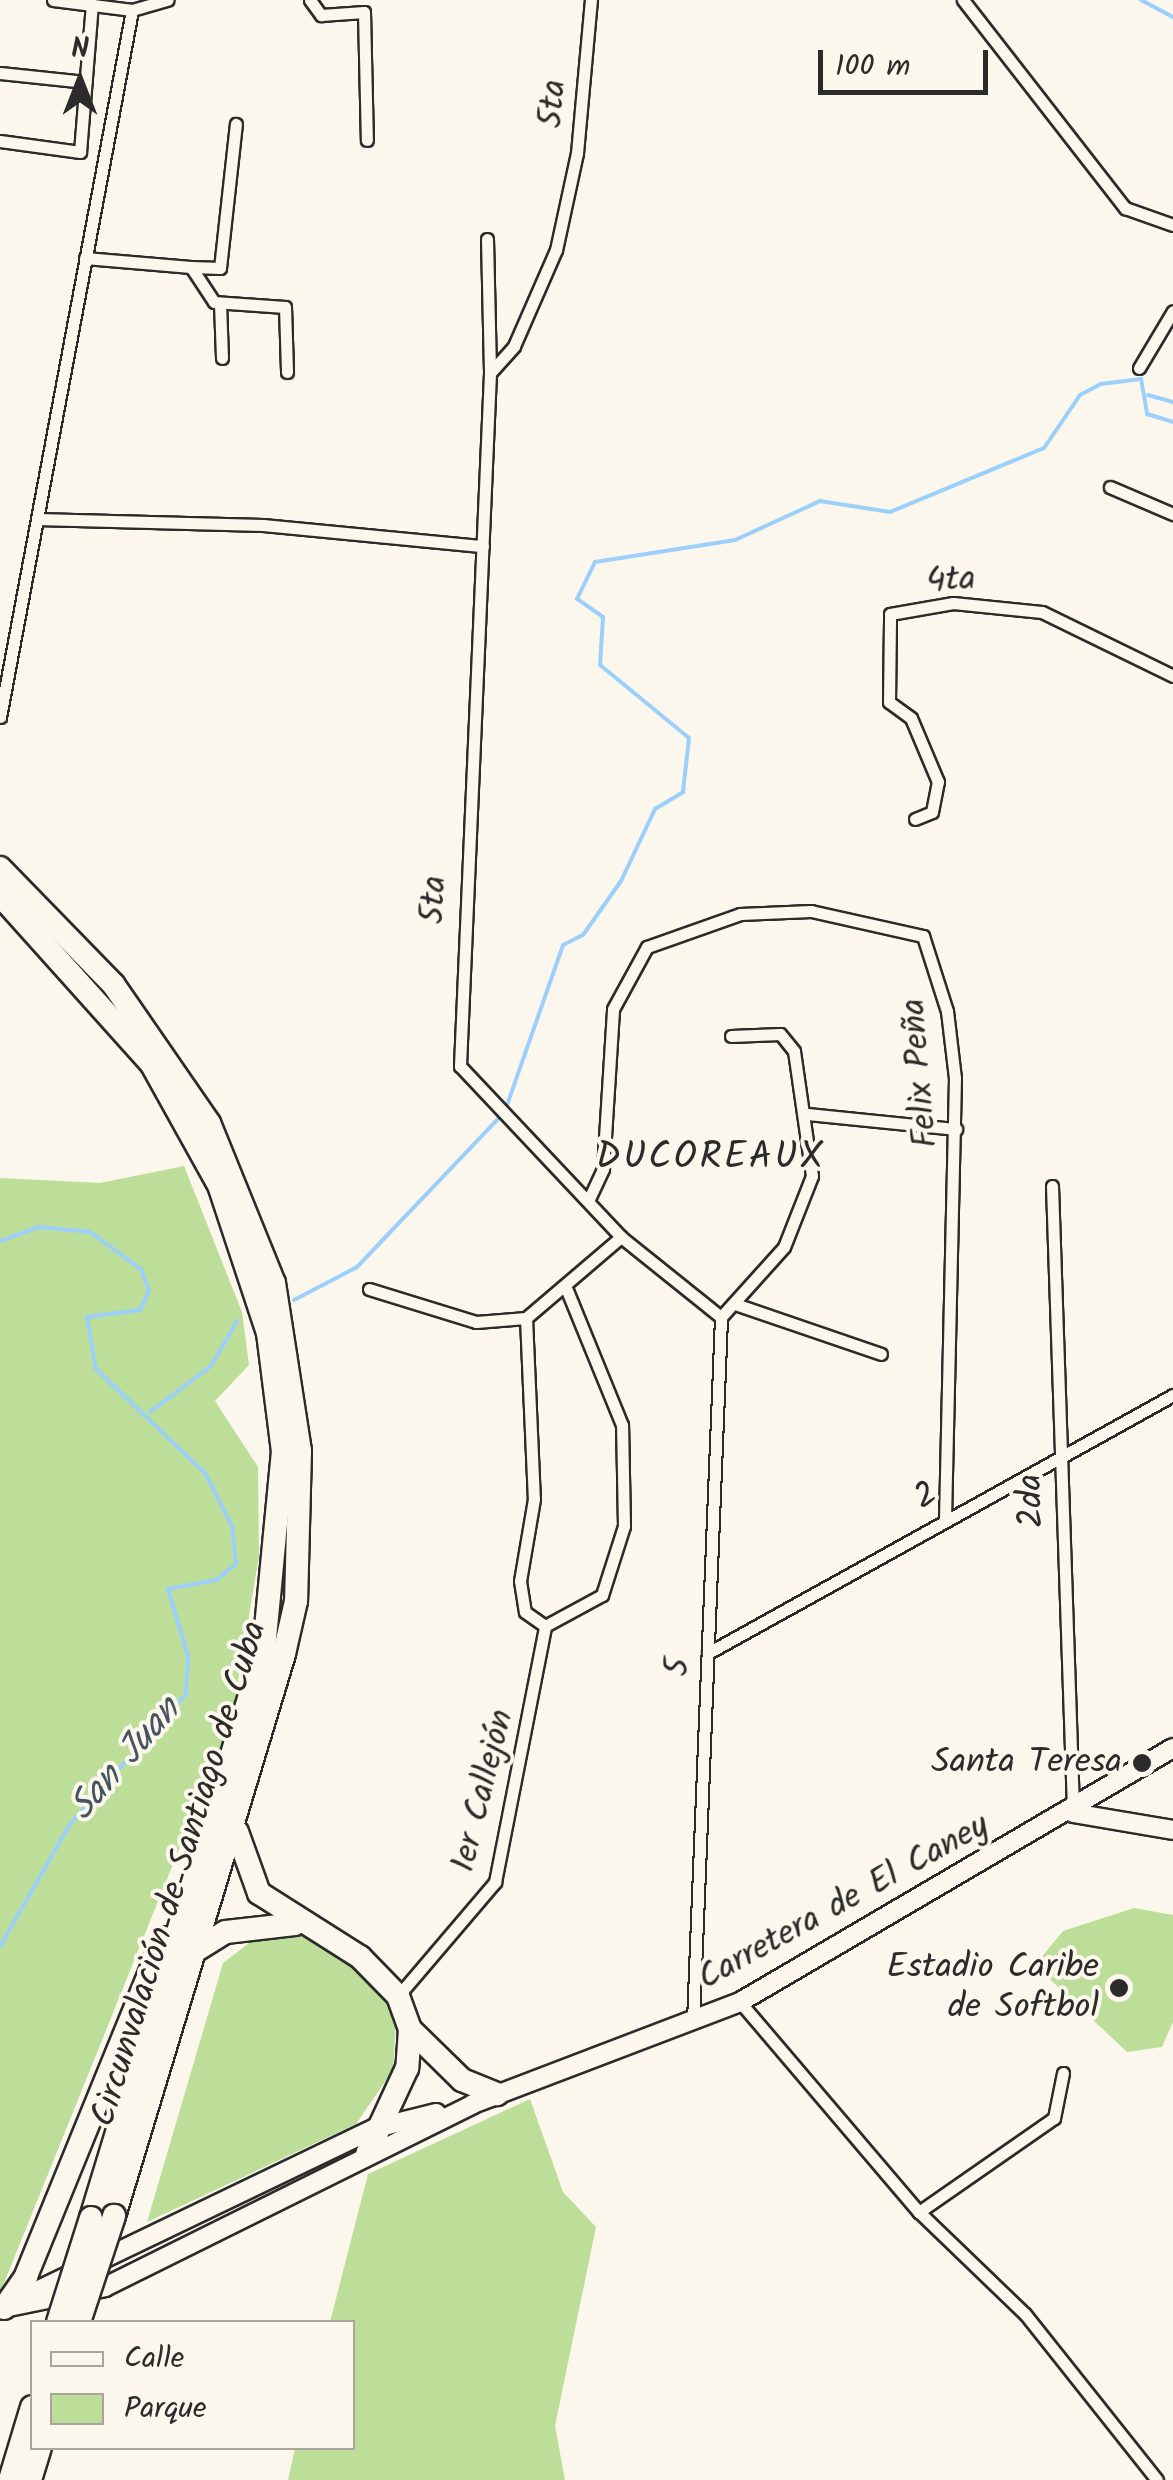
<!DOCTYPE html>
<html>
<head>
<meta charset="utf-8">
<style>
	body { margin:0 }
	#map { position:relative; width:1173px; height:2480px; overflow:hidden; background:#fbf7ec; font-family:Kalam,sans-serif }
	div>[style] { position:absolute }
	.green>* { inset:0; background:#bcde98 }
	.stream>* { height:4px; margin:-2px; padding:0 2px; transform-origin:2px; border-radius:2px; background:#9cd0fa }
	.roads { filter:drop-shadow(2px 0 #2b2b2b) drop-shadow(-2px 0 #2b2b2b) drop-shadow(0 2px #2b2b2b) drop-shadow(0 -2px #2b2b2b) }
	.street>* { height:11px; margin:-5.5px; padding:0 5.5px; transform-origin:5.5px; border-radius:5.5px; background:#fbf7ec }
	.secondary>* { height:18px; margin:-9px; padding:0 9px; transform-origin:9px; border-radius:9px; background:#fbf7ec }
	.highway>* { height:22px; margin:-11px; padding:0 11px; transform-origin:11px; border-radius:11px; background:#fbf7ec }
	.bridges { filter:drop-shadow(2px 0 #2b2b2b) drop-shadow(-2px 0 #2b2b2b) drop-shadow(0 2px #2b2b2b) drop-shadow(0 -2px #2b2b2b) }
	.highway-bridge>* { height:22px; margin:-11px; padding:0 11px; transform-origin:11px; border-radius:11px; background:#fbf7ec }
	.dots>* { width:28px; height:28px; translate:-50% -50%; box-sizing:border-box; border:5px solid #fbf7ec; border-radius:50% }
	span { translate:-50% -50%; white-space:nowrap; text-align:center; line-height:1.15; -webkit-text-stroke:8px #fbf7ec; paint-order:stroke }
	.street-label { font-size:35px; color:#2b2b2b }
	.poi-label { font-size:35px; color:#2b2b2b }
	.right { translate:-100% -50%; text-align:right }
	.neighbourhood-label { font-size:38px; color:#2b2b2b; letter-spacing:2.5px }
	.water-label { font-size:38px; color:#47545f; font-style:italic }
	.legend { position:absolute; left:30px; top:2320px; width:325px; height:130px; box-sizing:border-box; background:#fbf7ec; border:2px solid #a8a59f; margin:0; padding:12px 18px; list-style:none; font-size:30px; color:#2b2b2b }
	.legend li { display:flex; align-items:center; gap:20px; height:50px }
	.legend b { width:50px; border:2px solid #a8a59f }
	.north { position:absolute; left:30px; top:30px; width:100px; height:100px; -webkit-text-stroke:8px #fbf7ec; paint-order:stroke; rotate:0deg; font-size:28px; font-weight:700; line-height:40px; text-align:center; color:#2b2b2b }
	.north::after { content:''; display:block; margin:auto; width:35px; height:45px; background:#2b2b2b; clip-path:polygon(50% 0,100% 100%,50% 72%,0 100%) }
	.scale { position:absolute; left:818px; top:50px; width:170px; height:45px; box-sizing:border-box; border:5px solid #2b2b2b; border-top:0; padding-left:12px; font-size:30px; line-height:35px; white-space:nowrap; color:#2b2b2b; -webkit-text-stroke:8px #fbf7ec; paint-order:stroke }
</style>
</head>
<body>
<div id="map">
	<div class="green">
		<div style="clip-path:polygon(184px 1166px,242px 1312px,249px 1365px,215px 1401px,258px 1467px,259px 1556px,232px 1718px,0 2293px,0 1178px,100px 1183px)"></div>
		<div style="clip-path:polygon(1134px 1908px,1173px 1915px,1173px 2022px,1162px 2047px,1127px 2052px,1035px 1965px,1063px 1931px)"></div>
		<div style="clip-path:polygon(302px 1932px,338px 1948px,376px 1984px,396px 2021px,393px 2070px,356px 2124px,147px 2222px,223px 1963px,257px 1937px)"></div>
		<div style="clip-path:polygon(530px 2099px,563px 2192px,596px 2227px,555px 2426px,565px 2480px,288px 2480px,295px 2448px,352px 2448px,352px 2322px,330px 2322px,368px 2174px)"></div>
	</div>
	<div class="stream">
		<div style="left:1141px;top:0;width:36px;rotate:28deg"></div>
		<div style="left:1148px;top:395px;width:26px;rotate:16deg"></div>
		<div style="left:506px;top:1108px;width:173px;rotate:-70.7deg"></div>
		<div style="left:563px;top:945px;width:22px;rotate:-27deg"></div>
		<div style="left:583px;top:935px;width:66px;rotate:-54.9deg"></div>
		<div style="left:621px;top:881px;width:80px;rotate:-64.7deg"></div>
		<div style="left:655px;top:809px;width:33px;rotate:-31deg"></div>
		<div style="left:683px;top:792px;width:54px;rotate:-83.7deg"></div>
		<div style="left:689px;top:738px;width:115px;rotate:-140.6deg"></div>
		<div style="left:600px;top:665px;width:48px;rotate:-86.4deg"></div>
		<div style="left:603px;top:617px;width:32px;rotate:-145deg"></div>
		<div style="left:577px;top:599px;width:41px;rotate:-64.1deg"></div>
		<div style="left:595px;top:562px;width:142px;rotate:-8.9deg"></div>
		<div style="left:735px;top:540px;width:94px;rotate:-24.6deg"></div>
		<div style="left:820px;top:501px;width:71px;rotate:8.9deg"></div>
		<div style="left:890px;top:512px;width:167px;rotate:-22.6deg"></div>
		<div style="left:1044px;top:448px;width:64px;rotate:-55.8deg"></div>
		<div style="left:1080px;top:395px;width:24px;rotate:-28deg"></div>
		<div style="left:1101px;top:384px;width:40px;rotate:-7.1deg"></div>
		<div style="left:1141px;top:379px;width:36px;rotate:80deg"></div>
		<div style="left:1147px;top:414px;width:27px;rotate:17deg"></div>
		<div style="left:0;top:1241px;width:41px;rotate:-19.7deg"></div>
		<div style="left:39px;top:1227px;width:51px;rotate:5.6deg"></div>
		<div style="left:90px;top:1232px;width:63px;rotate:36deg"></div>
		<div style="left:141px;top:1269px;width:23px;rotate:70deg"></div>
		<div style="left:149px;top:1291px;width:21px;rotate:115deg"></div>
		<div style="left:140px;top:1310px;width:53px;rotate:172.5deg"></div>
		<div style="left:87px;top:1317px;width:53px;rotate:80.2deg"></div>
		<div style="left:96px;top:1369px;width:151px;rotate:43.7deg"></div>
		<div style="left:205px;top:1473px;width:59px;rotate:63deg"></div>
		<div style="left:232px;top:1526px;width:38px;rotate:84deg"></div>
		<div style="left:236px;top:1564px;width:26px;rotate:141deg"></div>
		<div style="left:216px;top:1580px;width:49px;rotate:169.4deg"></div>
		<div style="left:168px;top:1589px;width:70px;rotate:73.4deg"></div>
		<div style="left:188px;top:1656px;width:38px;rotate:93deg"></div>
		<div style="left:186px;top:1694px;width:174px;rotate:131.7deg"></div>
		<div style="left:70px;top:1824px;width:141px;rotate:119.8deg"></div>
		<div style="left:294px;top:1300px;width:71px;rotate:-27.6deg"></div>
		<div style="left:357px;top:1267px;width:209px;rotate:-46.4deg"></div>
		<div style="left:150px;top:1412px;width:76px;rotate:-37deg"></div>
		<div style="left:211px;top:1366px;width:52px;rotate:-60deg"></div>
	</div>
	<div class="roads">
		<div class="street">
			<div style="left:53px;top:0;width:80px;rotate:7.2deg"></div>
			<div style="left:132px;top:10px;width:37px;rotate:-16deg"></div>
			<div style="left:310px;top:0;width:19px;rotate:54deg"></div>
			<div style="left:321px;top:15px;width:43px;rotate:-4deg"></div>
			<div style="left:364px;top:12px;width:128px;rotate:88.7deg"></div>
			<div style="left:963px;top:0;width:264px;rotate:52.1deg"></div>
			<div style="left:1125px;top:208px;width:51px;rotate:19.5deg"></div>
			<div style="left:0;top:73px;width:86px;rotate:6deg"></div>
			<div style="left:0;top:141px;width:81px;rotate:7.8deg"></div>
			<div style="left:80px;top:152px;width:148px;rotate:-85.4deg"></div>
			<div style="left:487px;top:239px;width:134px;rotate:88.7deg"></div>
			<div style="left:490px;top:373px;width:694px;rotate:92.48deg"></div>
			<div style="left:460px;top:1066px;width:235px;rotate:46.7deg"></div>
			<div style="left:621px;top:1237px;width:128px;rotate:38.7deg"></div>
			<div style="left:85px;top:258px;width:106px;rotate:4.9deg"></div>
			<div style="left:191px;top:267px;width:42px;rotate:56.7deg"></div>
			<div style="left:214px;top:302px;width:71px;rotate:4deg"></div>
			<div style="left:285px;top:307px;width:65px;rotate:88.2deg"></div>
			<div style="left:191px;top:267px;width:29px;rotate:2deg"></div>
			<div style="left:220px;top:268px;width:145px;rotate:-83.7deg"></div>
			<div style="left:220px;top:303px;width:55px;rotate:87.9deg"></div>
			<div style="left:1139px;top:368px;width:66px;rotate:-59.2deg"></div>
			<div style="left:490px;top:373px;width:36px;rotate:-48deg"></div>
			<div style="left:514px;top:346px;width:105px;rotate:-66.4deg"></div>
			<div style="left:556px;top:250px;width:99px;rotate:-77.8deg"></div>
			<div style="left:577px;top:153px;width:154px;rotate:-84.8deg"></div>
			<div style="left:1110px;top:487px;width:69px;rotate:23.2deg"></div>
			<div style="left:37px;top:519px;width:226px;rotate:1.5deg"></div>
			<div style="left:263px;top:525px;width:221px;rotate:5.5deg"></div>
			<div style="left:0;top:717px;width:719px;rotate:-79.42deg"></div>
			<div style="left:915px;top:819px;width:18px;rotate:-22deg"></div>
			<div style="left:932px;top:812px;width:31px;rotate:-79deg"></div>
			<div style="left:938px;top:782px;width:69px;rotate:-112.9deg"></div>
			<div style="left:911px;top:718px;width:27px;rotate:-144deg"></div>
			<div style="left:889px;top:702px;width:88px;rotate:-89.3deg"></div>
			<div style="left:890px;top:614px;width:64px;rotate:-9.9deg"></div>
			<div style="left:953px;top:603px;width:89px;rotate:5.8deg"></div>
			<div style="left:1042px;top:612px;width:146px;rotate:26deg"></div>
			<div style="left:808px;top:1114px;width:149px;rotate:5.8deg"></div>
			<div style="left:1052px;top:1186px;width:623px;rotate:88.07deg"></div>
			<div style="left:589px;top:1199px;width:33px;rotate:-65deg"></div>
			<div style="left:603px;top:1169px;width:160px;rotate:-86.4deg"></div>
			<div style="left:613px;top:1009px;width:71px;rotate:-61.3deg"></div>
			<div style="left:647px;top:947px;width:99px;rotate:-19.5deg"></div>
			<div style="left:740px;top:914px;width:71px;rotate:-2.4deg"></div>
			<div style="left:811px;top:911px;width:115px;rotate:12.6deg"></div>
			<div style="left:923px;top:936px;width:79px;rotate:72.3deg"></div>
			<div style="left:947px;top:1011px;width:67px;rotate:83.2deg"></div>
			<div style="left:955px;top:1078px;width:441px;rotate:91.3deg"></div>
			<div style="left:369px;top:1289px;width:112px;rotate:17.1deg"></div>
			<div style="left:476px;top:1322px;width:50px;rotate:-4.6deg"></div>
			<div style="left:526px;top:1318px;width:125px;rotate:-40.5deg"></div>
			<div style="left:738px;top:1305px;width:151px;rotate:18.9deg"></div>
			<div style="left:721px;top:1317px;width:94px;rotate:-48deg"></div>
			<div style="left:784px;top:1247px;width:76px;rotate:-68.5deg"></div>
			<div style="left:812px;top:1176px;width:126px;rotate:-98.2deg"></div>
			<div style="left:794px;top:1051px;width:22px;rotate:-129deg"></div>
			<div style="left:780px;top:1034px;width:49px;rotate:177.7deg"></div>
			<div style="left:526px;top:1318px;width:181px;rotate:87.5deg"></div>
			<div style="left:534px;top:1499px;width:83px;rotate:99.7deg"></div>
			<div style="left:520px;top:1581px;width:31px;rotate:81deg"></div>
			<div style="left:525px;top:1612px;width:24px;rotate:35deg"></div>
			<div style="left:545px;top:1626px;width:65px;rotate:-28.5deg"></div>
			<div style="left:602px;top:1595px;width:72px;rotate:-72.3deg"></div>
			<div style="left:624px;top:1526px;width:101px;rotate:-91.1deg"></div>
			<div style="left:622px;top:1425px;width:146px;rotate:-112.2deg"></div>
			<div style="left:708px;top:1653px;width:532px;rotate:-29.02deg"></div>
			<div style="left:398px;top:1996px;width:150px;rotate:-49.6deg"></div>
			<div style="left:495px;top:1882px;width:261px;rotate:-78.9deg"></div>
			<div style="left:740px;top:2002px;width:276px;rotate:49.6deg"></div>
			<div style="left:693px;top:2021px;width:705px;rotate:-87.72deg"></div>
			<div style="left:1063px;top:2073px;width:46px;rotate:101.3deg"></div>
			<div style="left:1054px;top:2118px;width:165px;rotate:145.2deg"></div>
			<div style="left:919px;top:2212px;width:147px;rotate:43.9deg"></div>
			<div style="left:1025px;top:2314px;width:212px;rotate:51.5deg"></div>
		</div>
		<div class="secondary">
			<div style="left:1073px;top:1813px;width:101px;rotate:9.6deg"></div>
			<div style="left:22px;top:2298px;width:393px;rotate:-25.7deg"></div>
			<div style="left:376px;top:2128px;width:62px;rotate:-14deg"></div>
			<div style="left:4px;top:2308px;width:103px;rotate:-11.7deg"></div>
			<div style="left:105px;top:2287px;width:411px;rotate:-26.4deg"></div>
			<div style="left:473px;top:2104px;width:286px;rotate:-20.9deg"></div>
			<div style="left:740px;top:2002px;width:502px;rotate:-30.4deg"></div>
		</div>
		<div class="highway">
			<div style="left:0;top:868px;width:162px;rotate:45.8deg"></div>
			<div style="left:113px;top:984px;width:169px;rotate:55.4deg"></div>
			<div style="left:209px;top:1123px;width:173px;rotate:67.9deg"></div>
			<div style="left:274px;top:1283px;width:170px;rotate:81.2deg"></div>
			<div style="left:300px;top:1451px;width:150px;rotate:91.5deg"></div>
			<div style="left:296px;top:1601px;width:54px;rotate:102.8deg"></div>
			<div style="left:284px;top:1654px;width:587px;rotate:106.83deg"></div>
			<div style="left:0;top:895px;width:226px;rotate:48.1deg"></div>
			<div style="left:151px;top:1063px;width:140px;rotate:60.9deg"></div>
			<div style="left:219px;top:1185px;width:156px;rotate:71.7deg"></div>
			<div style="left:268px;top:1333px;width:119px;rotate:82.8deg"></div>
			<div style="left:283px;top:1451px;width:199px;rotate:95.5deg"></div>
			<div style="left:264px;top:1649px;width:595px;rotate:106.91deg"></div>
			<div style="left:237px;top:1832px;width:65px;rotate:70.2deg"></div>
			<div style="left:259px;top:1893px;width:120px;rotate:32.4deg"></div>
			<div style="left:360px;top:1957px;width:54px;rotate:45.7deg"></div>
			<div style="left:398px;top:1996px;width:35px;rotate:70deg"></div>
			<div style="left:410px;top:2029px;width:39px;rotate:94deg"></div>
			<div style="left:407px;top:2068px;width:95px;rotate:114.9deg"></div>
			<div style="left:195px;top:1951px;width:36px;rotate:-32deg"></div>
			<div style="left:226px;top:1932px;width:69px;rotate:-6.6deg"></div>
			<div style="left:410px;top:2029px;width:73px;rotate:44.4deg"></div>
			<div style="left:462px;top:2080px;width:38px;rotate:22deg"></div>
			<div style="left:4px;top:2308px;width:39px;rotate:-55deg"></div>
			<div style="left:26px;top:2276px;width:365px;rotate:-67.8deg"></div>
			<div style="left:10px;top:2480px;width:76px;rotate:-73.2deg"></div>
			<div style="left:30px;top:2480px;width:34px;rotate:-73deg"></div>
		</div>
	</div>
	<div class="bridges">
		<div class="highway-bridge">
			<div style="left:58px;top:2322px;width:109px;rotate:-72.4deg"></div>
			<div style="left:79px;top:2322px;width:112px;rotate:-71.7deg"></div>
		</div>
	</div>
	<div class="dots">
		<div style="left:1142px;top:1763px;background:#2b2b2b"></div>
		<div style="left:1119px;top:1988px;background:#2b2b2b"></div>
	</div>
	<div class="street-label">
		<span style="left:554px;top:104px;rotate:-85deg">5ta</span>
		<span style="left:951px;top:581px;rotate:-2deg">4ta</span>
		<span style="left:435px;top:900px;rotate:-87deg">5ta</span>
		<span style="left:921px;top:1073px;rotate:-95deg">Felix Peña</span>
		<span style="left:926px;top:1497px;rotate:-28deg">2</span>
		<span style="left:1032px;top:1501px;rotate:-92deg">2da</span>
		<span style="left:679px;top:1667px;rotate:-86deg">5</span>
		<span style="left:484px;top:1791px;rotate:-76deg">1er Callejón</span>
		<span style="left:180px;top:1874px;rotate:-73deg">Circunvalación de Santiago de Cuba</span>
		<span style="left:844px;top:1903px;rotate:-29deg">Carretera de El Caney</span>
	</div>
	<div class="poi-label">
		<span class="right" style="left:1122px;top:1763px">Santa Teresa</span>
		<span class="right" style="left:1099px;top:1988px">Estadio Caribe<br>de Softbol</span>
	</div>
	<div class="neighbourhood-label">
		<span style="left:711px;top:1159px">DUCOREAUX</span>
	</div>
	<div class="water-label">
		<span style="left:126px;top:1760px;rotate:-49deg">San Juan</span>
	</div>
	<ul class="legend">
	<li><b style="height:12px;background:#fbf7ec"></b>Calle</li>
	<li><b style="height:28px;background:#bcde98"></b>Parque</li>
	</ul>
	<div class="north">N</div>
	<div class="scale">100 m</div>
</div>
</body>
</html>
